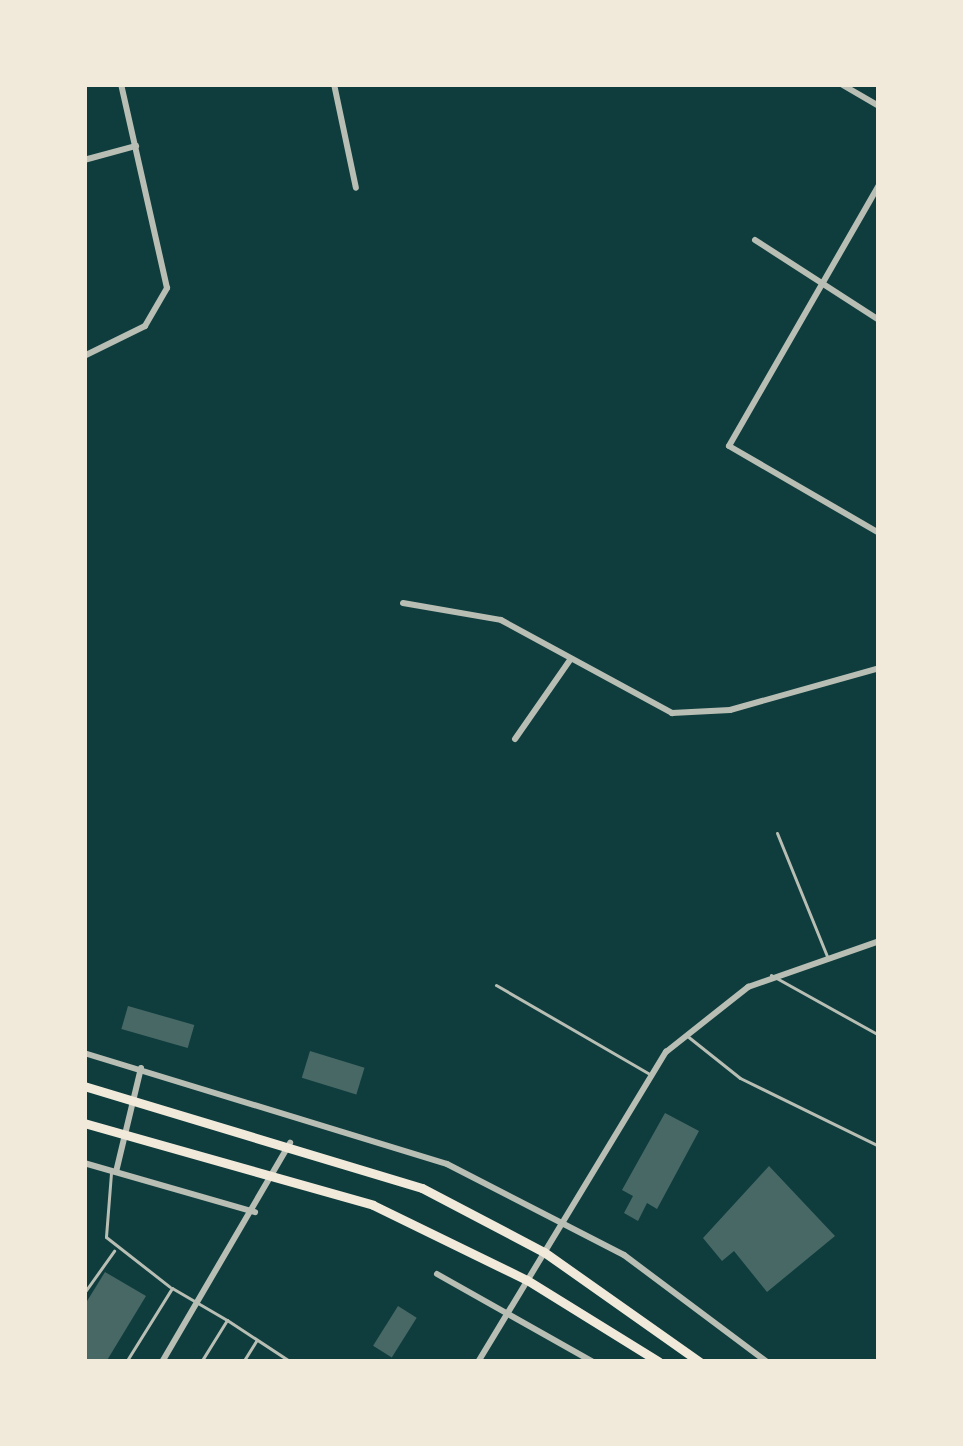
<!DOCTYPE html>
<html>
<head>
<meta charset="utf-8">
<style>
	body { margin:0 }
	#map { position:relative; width:963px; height:1446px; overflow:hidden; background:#0f3d3e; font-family:"Sofia Sans Condensed",sans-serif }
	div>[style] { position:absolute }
	.building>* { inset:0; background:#486865; transform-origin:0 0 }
	.service>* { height:3px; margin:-1.5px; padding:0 1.5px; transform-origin:1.5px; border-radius:1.5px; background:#b8beb3 }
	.minor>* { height:6px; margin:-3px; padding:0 3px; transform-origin:3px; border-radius:3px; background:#b8beb3 }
	.trunk>* { height:9px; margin:-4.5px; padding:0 4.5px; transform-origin:4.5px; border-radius:4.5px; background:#f1e9da }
	span { translate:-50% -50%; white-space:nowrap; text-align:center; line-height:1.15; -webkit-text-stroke:9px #f1e9da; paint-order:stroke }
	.frame { position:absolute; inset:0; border:87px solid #f1e9da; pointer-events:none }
</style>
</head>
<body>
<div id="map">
	<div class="building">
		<div style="left:128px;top:1006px;width:69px;height:24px;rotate:16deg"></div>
		<div style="left:310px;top:1051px;width:57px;height:28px;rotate:17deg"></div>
		<div style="clip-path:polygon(665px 1113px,699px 1131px,657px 1209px,647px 1203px,638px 1221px,624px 1213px,633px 1196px,622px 1190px)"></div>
		<div style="clip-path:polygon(769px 1166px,835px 1236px,767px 1292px,734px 1251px,722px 1261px,703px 1238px)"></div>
		<div style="clip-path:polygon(105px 1272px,146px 1296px,106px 1362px,84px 1362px,84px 1306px)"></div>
		<div style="left:398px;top:1306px;width:22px;height:47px;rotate:32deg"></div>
	</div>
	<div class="service">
		<div style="left:777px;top:833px;width:133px;rotate:67.9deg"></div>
		<div style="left:771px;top:975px;width:124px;rotate:29.1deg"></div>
		<div style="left:496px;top:985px;width:176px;rotate:30.1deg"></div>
		<div style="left:686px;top:1035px;width:69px;rotate:38.5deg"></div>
		<div style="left:740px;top:1078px;width:155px;rotate:26.1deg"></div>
		<div style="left:111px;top:1173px;width:64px;rotate:94.5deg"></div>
		<div style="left:106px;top:1237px;width:81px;rotate:38deg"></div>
		<div style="left:84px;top:1293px;width:52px;rotate:-54.5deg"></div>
		<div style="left:227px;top:1320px;width:77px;rotate:33.3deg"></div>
		<div style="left:126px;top:1362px;width:87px;rotate:-58.1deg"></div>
		<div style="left:172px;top:1288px;width:64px;rotate:30.2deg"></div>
		<div style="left:227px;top:1320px;width:49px;rotate:121.8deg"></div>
		<div style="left:243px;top:1362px;width:25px;rotate:-58deg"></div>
	</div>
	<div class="minor">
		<div style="left:334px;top:84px;width:106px;rotate:78.1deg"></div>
		<div style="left:841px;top:84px;width:44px;rotate:30.1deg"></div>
		<div style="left:84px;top:160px;width:54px;rotate:-15.1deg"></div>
		<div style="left:879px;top:185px;width:301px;rotate:119.9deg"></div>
		<div style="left:729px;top:446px;width:173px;rotate:30.1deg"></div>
		<div style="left:755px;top:240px;width:148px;rotate:32.8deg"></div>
		<div style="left:84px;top:356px;width:68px;rotate:-26.2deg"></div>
		<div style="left:145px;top:326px;width:44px;rotate:-59.9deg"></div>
		<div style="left:167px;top:288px;width:209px;rotate:-102.7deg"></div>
		<div style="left:403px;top:603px;width:99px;rotate:9.8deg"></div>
		<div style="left:501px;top:620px;width:195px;rotate:28.5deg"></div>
		<div style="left:672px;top:713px;width:58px;rotate:-3deg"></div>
		<div style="left:730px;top:710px;width:155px;rotate:-15.7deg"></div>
		<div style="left:515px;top:739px;width:96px;rotate:-55.2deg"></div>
		<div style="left:84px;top:1053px;width:380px;rotate:17deg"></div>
		<div style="left:447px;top:1164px;width:199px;rotate:27.2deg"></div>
		<div style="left:624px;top:1255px;width:179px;rotate:36.8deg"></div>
		<div style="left:84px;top:1163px;width:178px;rotate:16deg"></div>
		<div style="left:116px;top:1172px;width:107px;rotate:-76.5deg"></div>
		<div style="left:437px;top:1274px;width:179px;rotate:29.4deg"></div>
		<div style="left:162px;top:1362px;width:254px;rotate:-59.7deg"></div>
		<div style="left:478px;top:1362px;width:363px;rotate:-58.8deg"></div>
		<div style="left:666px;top:1052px;width:105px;rotate:-38.4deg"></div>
		<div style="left:748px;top:987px;width:139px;rotate:-19.3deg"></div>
	</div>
	<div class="trunk">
		<div style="left:84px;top:1086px;width:353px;rotate:16.8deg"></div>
		<div style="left:422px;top:1188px;width:138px;rotate:27.7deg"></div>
		<div style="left:544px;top:1252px;width:191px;rotate:35.2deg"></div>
		<div style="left:84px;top:1123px;width:300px;rotate:15.8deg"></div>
		<div style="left:373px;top:1205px;width:171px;rotate:26deg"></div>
		<div style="left:527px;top:1280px;width:155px;rotate:31.8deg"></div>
	</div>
	<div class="frame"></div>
</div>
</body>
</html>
